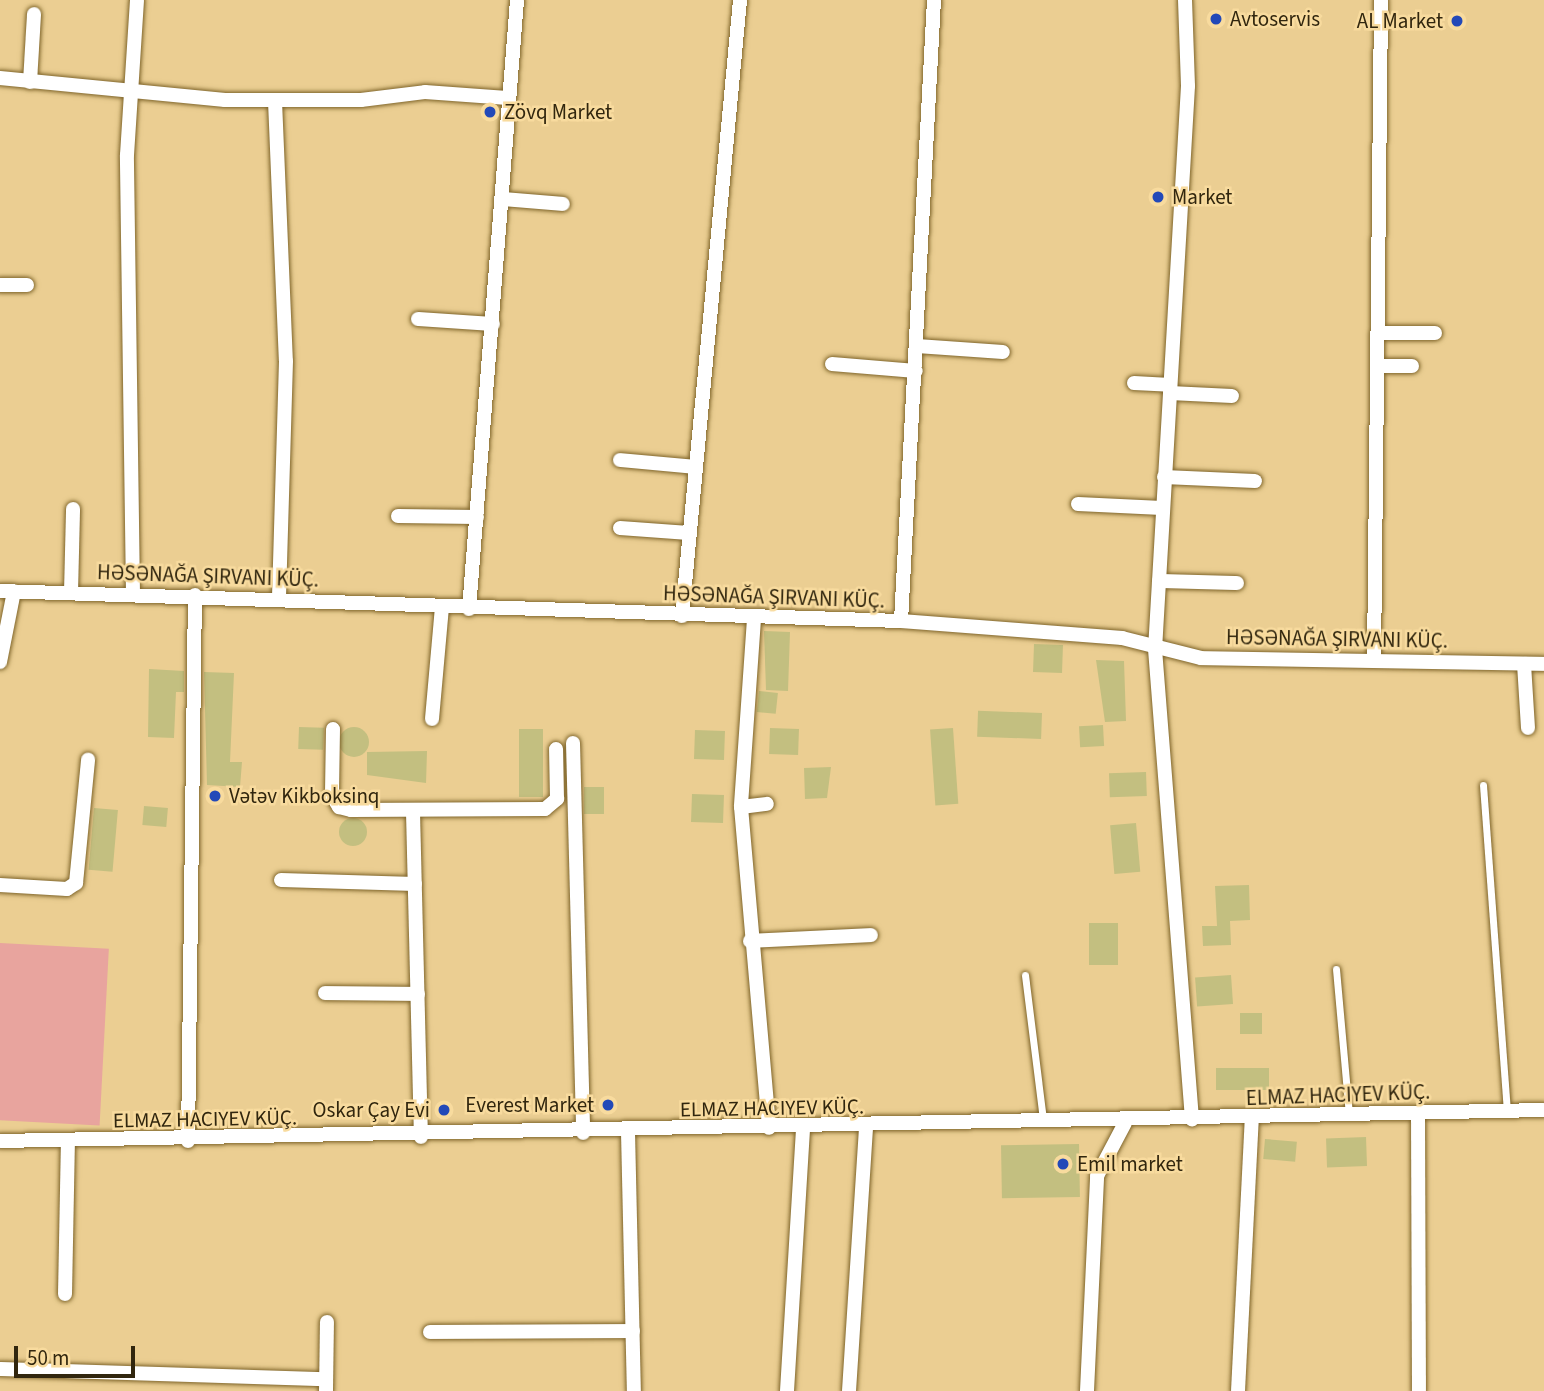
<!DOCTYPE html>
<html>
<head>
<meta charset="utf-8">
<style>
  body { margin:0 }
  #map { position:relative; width:1544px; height:1391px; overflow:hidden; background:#ebce92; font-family:"Source Sans 3",sans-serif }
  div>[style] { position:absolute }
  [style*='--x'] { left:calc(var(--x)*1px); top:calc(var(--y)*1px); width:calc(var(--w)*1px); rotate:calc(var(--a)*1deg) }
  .green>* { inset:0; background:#e8a49e; transform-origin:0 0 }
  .building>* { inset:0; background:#c3bf80; transform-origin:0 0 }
  .round { border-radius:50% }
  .roads { filter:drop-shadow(0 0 2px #7f652a) drop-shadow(0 0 2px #7f652a) }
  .service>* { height:7px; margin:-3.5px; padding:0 3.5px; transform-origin:3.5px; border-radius:3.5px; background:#fff }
  .minor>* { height:14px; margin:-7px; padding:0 7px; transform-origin:7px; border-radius:7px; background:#fff }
  .dots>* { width:19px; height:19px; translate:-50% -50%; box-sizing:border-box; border:4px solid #f8db9e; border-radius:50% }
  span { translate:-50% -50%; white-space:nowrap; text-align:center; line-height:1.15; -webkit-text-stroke:5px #f8db9e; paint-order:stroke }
  .poi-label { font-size:21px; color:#31260e }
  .left { translate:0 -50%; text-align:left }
  .right { translate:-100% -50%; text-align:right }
  .street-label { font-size:21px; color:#31260e }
  .scale { position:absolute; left:14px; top:1346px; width:121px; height:32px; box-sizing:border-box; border:4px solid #31260e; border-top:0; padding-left:9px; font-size:21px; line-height:24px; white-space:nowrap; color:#31260e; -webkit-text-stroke:5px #f8db9e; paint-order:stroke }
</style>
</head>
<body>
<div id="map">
  <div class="green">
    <i style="left:0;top:943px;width:109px;height:177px;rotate:3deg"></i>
  </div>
  <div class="building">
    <i style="clip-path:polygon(764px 631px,790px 632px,788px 691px,766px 690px)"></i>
    <i style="left:1034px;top:644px;width:29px;height:28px;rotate:2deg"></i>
    <i style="clip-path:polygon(1096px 660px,1124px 661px,1126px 721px,1105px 722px)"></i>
    <i style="clip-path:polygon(149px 669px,184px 671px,184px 692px,176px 692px,174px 738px,148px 737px)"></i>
    <i style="clip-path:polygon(204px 672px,234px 673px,230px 762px,242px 762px,240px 787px,207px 785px)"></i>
    <i style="left:759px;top:691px;width:19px;height:21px;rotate:6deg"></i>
    <i style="left:1042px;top:713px;width:26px;height:64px;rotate:92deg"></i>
    <i style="left:1103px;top:725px;width:21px;height:24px;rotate:87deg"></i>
    <i style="left:299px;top:727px;width:25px;height:22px;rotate:2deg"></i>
    <i class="round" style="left:339px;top:727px;width:30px;height:30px"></i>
    <i style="left:770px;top:728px;width:29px;height:26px;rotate:2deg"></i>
    <i style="left:953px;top:728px;width:76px;height:23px;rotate:86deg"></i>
    <i style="left:519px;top:729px;width:24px;height:68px"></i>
    <i style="left:695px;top:730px;width:30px;height:29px;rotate:2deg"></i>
    <i style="clip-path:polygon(427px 751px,426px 783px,367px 775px,367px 752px)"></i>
    <i style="clip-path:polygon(831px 767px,827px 798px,805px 799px,804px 768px)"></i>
    <i style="left:1146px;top:772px;width:24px;height:37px;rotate:88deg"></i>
    <i style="left:584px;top:787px;width:20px;height:27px"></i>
    <i style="left:692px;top:794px;width:32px;height:28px;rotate:2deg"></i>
    <i style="left:144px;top:806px;width:24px;height:19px;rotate:5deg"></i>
    <i style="left:94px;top:808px;width:24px;height:62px;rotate:5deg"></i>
    <i class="round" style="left:339px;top:818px;width:28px;height:28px"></i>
    <i style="left:1136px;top:823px;width:49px;height:26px;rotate:85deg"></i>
    <i style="clip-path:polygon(1249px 885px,1250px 920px,1230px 921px,1231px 945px,1203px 946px,1202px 926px,1217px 926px,1215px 886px)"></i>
    <i style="left:1089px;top:923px;width:29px;height:42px"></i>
    <i style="left:1231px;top:975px;width:29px;height:36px;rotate:86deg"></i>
    <i style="left:1240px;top:1013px;width:22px;height:21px"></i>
    <i style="left:1269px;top:1068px;width:22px;height:53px;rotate:90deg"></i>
    <i style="left:1366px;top:1137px;width:29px;height:40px;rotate:88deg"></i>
    <i style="left:1265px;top:1139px;width:32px;height:20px;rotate:5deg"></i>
    <i style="left:1079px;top:1144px;width:53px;height:78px;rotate:89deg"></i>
  </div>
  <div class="roads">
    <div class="service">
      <i style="--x:1483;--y:785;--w:326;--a:85.8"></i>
      <i style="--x:1336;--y:969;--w:146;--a:84.9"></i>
      <i style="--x:1025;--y:975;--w:145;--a:82.9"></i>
    </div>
    <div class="minor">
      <i style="--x:1185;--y:0;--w:86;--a:88"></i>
      <i style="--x:1188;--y:86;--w:564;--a:93.35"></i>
      <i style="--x:1155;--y:649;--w:472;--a:85.5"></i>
      <i style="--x:0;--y:78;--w:226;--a:5.6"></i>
      <i style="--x:225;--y:100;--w:136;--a:0"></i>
      <i style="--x:361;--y:100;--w:64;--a:-7.1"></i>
      <i style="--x:425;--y:92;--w:84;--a:4.1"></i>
      <i style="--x:30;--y:82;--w:68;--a:-86.6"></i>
      <i style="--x:275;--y:101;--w:260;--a:87.6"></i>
      <i style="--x:286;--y:361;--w:237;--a:91.7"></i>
      <i style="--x:504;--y:199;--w:59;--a:4.8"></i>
      <i style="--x:0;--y:285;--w:27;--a:0"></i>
      <i style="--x:418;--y:319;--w:75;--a:3.8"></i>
      <i style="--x:1380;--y:333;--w:55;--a:0"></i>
      <i style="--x:917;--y:346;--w:86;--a:4"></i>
      <i style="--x:832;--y:364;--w:84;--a:4.8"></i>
      <i style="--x:1381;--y:366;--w:31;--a:0"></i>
      <i style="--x:1134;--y:383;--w:36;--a:3"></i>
      <i style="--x:1170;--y:393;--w:62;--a:2.8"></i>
      <i style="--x:620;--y:460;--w:75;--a:5.3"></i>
      <i style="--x:1164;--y:477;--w:91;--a:2.5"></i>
      <i style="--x:1078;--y:504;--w:84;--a:2.7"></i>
      <i style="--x:398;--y:516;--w:79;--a:0.7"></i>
      <i style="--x:620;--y:528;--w:69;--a:4.1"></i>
      <i style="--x:1159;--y:581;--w:78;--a:1.5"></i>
      <i style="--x:0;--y:591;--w:901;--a:1.91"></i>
      <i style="--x:901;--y:621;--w:222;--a:4.4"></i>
      <i style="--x:1122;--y:638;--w:81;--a:14.2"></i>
      <i style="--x:1201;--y:658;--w:343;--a:1"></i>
      <i style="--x:71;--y:593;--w:84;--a:-88.6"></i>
      <i style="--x:133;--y:594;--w:439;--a:-90.8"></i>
      <i style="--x:127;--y:155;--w:155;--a:-86.3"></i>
      <i style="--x:469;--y:609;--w:611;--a:-85.49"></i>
      <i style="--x:682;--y:616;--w:619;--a:-84.62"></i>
      <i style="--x:754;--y:619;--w:188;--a:94"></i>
      <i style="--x:741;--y:807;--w:322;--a:85"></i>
      <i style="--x:901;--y:621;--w:622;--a:-86.96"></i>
      <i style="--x:1374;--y:661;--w:661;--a:-89.39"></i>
      <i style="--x:0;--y:662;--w:72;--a:-78.8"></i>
      <i style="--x:1524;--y:664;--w:64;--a:86.4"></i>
      <i style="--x:432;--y:719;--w:111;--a:-84.9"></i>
      <i style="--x:333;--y:729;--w:66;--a:90.9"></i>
      <i style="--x:332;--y:795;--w:14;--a:60"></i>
      <i style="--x:339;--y:807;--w:12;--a:14"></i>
      <i style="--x:351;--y:810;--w:194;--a:-0.3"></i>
      <i style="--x:545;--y:809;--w:16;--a:-40"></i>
      <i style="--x:557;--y:799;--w:50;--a:-91.1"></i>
      <i style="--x:573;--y:743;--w:390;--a:88.5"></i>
      <i style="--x:741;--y:807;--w:26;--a:-7"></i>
      <i style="--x:413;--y:812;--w:325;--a:88.6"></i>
      <i style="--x:281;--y:880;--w:134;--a:1.7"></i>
      <i style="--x:0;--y:885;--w:67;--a:3.4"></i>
      <i style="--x:67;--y:889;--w:11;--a:-34"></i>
      <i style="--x:76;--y:883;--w:124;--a:-84.4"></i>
      <i style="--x:750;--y:941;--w:121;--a:-2.8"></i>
      <i style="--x:325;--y:993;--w:93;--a:0.6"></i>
      <i style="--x:1418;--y:1113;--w:278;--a:89.8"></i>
      <i style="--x:628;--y:1132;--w:259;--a:88.7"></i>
      <i style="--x:0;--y:1141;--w:1544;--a:-1.15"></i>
      <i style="--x:188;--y:1141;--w:546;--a:-89.27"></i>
      <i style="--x:65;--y:1294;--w:152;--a:-88.9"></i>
      <i style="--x:430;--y:1332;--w:203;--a:-0.3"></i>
      <i style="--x:0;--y:1369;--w:326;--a:1.8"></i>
      <i style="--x:326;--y:1391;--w:69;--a:-89.2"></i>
      <i style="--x:787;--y:1391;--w:263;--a:-86.5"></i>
      <i style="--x:849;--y:1391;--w:265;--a:-86.3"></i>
      <i style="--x:1087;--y:1391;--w:215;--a:-87.3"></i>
      <i style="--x:1097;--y:1176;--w:60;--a:-62.2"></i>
      <i style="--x:1238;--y:1391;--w:272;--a:-87.1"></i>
    </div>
  </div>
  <div class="dots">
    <i style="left:1216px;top:19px;background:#2349b8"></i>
    <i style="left:1457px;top:21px;background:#2349b8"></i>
    <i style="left:490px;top:112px;background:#2349b8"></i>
    <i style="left:1158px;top:197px;background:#2349b8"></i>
    <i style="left:215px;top:796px;background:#2349b8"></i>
    <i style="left:608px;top:1105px;background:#2349b8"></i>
    <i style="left:444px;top:1110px;background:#2349b8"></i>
    <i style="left:1063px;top:1164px;background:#2349b8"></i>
  </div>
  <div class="poi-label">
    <span class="left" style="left:1230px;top:19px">Avtoservis</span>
    <span class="right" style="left:1443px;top:21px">AL Market</span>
    <span class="left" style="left:504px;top:112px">Zövq Market</span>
    <span class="left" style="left:1172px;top:197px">Market</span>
    <span class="left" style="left:229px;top:796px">Vətəv Kikboksinq</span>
    <span class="right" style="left:594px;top:1105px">Everest Market</span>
    <span class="right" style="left:430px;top:1110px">Oskar Çay Evi</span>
    <span class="left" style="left:1077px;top:1164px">Emil market</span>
  </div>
  <div class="street-label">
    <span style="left:208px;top:576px;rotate:2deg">HƏSƏNAĞA ŞIRVANI KÜÇ.</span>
    <span style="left:774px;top:597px;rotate:2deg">HƏSƏNAĞA ŞIRVANI KÜÇ.</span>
    <span style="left:1337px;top:639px;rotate:1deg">HƏSƏNAĞA ŞIRVANI KÜÇ.</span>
    <span style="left:1338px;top:1095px;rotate:-2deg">ELMAZ HACIYEV KÜÇ.</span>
    <span style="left:772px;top:1108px;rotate:-1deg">ELMAZ HACIYEV KÜÇ.</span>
    <span style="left:205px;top:1119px;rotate:-1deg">ELMAZ HACIYEV KÜÇ.</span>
  </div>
  <div class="scale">50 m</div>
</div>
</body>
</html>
